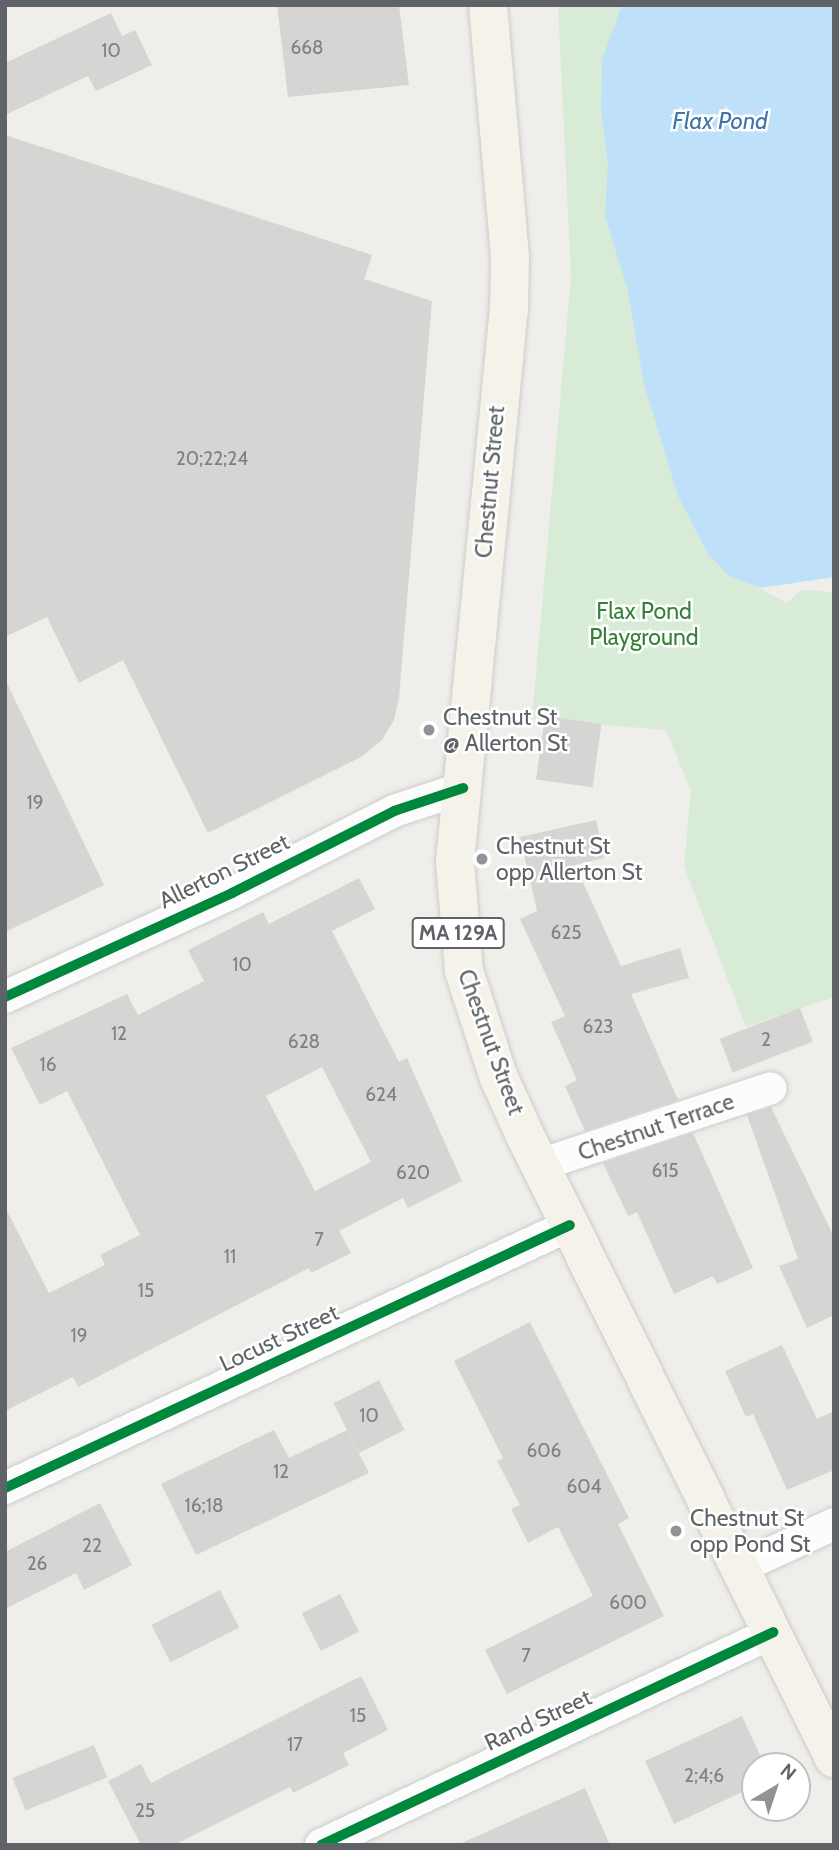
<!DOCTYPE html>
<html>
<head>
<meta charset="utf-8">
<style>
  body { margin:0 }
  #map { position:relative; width:839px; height:1850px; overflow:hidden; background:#efeeea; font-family:Cabin,sans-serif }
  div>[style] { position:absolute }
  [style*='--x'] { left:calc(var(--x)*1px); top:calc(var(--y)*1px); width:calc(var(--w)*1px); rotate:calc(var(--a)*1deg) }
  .green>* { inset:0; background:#d8ebd6 }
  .water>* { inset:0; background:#bfe0f9 }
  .building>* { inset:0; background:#d6d5d3; transform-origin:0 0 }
  .roads { filter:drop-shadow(0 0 2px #cbcccc) drop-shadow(0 0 2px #cbcccc) }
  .street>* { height:32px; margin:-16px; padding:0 16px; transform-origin:16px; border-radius:16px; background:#fdfcfc }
  .primary>* { height:38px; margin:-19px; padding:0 19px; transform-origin:19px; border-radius:19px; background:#f4f2e9 }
  .cycleway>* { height:10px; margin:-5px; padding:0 5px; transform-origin:5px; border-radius:5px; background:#00873e }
  .dots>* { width:19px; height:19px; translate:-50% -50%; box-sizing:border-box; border:4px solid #fff; border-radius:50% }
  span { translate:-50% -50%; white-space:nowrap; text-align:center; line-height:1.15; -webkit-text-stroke:5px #fff; paint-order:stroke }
  .number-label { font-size:19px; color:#7e8184 }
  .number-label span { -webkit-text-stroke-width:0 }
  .shield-label span { padding:2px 5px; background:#fff; border:2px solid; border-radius:5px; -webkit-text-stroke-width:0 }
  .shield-label { font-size:21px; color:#5f6368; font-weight:700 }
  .street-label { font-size:23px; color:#5f6368 }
  .park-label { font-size:23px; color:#348238 }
  .poi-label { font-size:23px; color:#5f6368 }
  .left { translate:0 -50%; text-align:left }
  .water-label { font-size:24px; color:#4174aa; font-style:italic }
  .frame { position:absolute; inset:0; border:7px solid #5f6368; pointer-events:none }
  .north { position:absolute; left:741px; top:1752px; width:70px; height:70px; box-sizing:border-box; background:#fff; border:2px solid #bfc1c3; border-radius:50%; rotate:39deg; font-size:19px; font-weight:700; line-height:28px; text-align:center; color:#5f6368 }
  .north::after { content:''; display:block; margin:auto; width:24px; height:32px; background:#919496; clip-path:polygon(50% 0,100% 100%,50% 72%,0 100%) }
</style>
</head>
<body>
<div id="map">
  <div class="green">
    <i style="clip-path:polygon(558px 5px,649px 5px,757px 587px,787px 603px,801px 590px,834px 592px,834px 997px,746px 1027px,684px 866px,691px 791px,666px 730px,532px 719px,571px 276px)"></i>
  </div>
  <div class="water">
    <i style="clip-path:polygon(622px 5px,834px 5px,834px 577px,761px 588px,729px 576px,708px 554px,678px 496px,644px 384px,628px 292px,605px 215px,608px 165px,601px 111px,602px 60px)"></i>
  </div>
  <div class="building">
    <i style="clip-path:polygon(277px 5px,399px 5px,409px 85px,288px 97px)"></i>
    <i style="clip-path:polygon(111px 13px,122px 36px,135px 30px,152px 65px,96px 91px,88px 76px,5px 115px,5px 63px)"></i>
    <i style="clip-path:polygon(5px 135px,372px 255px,364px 279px,432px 301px,399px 698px,394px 720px,382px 740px,361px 757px,208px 833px,123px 660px,79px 683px,47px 617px,5px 637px)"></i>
    <i style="clip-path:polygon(5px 679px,104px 885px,5px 932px)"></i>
    <i style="left:545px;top:716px;width:57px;height:64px;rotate:8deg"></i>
    <i style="clip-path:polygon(596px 820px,604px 858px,575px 865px,621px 966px,680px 948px,689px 978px,631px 994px,678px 1100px,585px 1131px,565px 1086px,577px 1080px,551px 1022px,565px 1016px,520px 919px,537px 911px,520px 837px)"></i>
    <i style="clip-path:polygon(evenodd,359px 878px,375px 909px,332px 931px,399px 1062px,407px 1058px,462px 1181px,408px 1208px,403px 1198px,339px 1231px,351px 1253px,311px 1273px,309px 1268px,78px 1387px,73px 1377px,5px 1411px,5px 1207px,49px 1293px,105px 1265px,100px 1255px,140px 1235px,67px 1091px,40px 1105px,11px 1048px,127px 994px,138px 1015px,204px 981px,188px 950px,263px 912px,269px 924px,359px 878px,322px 1067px,371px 1162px,315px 1191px,266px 1096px,322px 1067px)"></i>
    <i style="left:800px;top:1008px;width:36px;height:86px;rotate:69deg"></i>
    <i style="clip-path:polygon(771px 1107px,834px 1237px,834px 1315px,807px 1328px,779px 1266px,798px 1259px,747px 1115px)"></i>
    <i style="clip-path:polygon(693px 1133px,753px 1268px,717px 1284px,713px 1276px,674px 1294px,637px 1212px,628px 1216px,603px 1163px)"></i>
    <i style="clip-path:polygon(530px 1322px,629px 1518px,618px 1524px,664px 1616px,507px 1694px,485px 1650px,593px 1596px,558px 1527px,528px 1543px,511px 1509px,520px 1505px,497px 1461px,503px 1458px,454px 1361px)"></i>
    <i style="clip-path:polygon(782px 1345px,817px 1419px,834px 1411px,834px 1470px,787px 1490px,753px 1414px,746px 1417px,725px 1371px)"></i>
    <i style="left:379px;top:1380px;width:56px;height:51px;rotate:63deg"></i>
    <i style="clip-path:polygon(274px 1430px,289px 1458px,347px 1430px,369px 1473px,196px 1555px,161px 1484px)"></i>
    <i style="clip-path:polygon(100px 1503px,132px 1565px,84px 1590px,76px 1573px,5px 1609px,5px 1552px)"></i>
    <i style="left:220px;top:1590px;width:42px;height:77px;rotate:63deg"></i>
    <i style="left:340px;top:1594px;width:42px;height:43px;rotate:63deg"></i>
    <i style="clip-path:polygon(361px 1676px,388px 1730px,343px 1753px,349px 1765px,293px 1793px,290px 1787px,174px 1845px,141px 1845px,108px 1781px,141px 1764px,151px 1783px)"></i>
    <i style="clip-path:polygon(742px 1716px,765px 1766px,755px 1766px,755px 1786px,674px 1824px,645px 1761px)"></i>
    <i style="left:94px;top:1745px;width:35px;height:88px;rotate:68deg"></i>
    <i style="clip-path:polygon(585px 1788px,610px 1845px,457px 1845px)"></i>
  </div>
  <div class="roads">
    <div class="street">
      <i style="--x:5;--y:997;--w:250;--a:-24.6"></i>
      <i style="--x:232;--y:893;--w:182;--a:-26.8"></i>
      <i style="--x:394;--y:811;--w:73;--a:-18.4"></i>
      <i style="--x:540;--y:1165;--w:243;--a:-18.4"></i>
      <i style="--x:5;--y:1488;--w:623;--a:-24.96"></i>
      <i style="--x:741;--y:1567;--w:102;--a:-24.8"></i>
      <i style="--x:321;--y:1845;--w:500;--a:-25.2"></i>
    </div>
    <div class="primary">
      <i style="--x:488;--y:5;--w:254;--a:85"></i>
      <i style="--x:510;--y:258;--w:50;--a:91.1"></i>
      <i style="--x:509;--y:308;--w:557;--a:95.57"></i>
      <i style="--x:455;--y:862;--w:109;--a:85.3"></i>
      <i style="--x:464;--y:971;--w:113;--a:71.9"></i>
      <i style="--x:499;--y:1078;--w:60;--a:65.6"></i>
      <i style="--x:524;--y:1133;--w:698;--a:63.62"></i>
    </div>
  </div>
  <div class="cycleway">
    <i style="--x:5;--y:997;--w:250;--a:-24.6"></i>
    <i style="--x:232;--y:893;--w:182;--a:-26.8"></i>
    <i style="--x:394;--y:811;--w:73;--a:-18.4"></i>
    <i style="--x:5;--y:1488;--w:623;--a:-24.96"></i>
    <i style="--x:321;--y:1845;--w:500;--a:-25.2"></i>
  </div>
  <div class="dots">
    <i style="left:429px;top:730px;background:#919496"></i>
    <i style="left:482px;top:859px;background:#919496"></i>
    <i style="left:676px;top:1531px;background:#919496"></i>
  </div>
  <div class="number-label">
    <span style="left:307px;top:48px">668</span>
    <span style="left:111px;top:51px">10</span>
    <span style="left:212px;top:459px">20;22;24</span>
    <span style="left:35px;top:803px">19</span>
    <span style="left:566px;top:933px">625</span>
    <span style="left:242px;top:965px">10</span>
    <span style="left:598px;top:1027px">623</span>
    <span style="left:119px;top:1034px">12</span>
    <span style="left:766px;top:1040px">2</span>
    <span style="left:304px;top:1042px">628</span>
    <span style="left:48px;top:1065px">16</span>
    <span style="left:381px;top:1095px">624</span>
    <span style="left:665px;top:1171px">615</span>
    <span style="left:413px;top:1173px">620</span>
    <span style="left:319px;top:1240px">7</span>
    <span style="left:230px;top:1257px">11</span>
    <span style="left:146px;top:1291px">15</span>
    <span style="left:79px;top:1336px">19</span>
    <span style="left:369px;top:1416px">10</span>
    <span style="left:544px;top:1451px">606</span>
    <span style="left:281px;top:1472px">12</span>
    <span style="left:584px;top:1487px">604</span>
    <span style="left:204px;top:1506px">16;18</span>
    <span style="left:92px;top:1546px">22</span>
    <span style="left:37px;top:1564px">26</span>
    <span style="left:628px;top:1603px">600</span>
    <span style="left:526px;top:1656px">7</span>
    <span style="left:358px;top:1716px">15</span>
    <span style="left:295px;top:1745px">17</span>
    <span style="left:704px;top:1776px">2;4;6</span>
    <span style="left:145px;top:1811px">25</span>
  </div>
  <div class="shield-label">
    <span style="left:458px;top:933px">MA 129A</span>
  </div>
  <div class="street-label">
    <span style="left:490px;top:482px;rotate:-85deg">Chestnut Street</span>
    <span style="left:224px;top:871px;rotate:-26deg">Allerton Street</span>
    <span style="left:491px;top:1042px;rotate:70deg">Chestnut Street</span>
    <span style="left:656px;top:1127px;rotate:-19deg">Chestnut Terrace</span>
    <span style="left:279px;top:1338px;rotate:-25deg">Locust Street</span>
    <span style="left:538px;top:1720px;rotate:-25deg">Rand Street</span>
  </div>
  <div class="park-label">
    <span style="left:644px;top:624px">Flax Pond<br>Playground</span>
  </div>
  <div class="poi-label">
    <span class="left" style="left:443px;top:730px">Chestnut St<br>@ Allerton St</span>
    <span class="left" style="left:496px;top:859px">Chestnut St<br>opp Allerton St</span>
    <span class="left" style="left:690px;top:1531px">Chestnut St<br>opp Pond St</span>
  </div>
  <div class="water-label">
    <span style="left:720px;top:121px">Flax Pond</span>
  </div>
  <div class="frame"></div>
  <div class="north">N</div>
</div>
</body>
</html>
